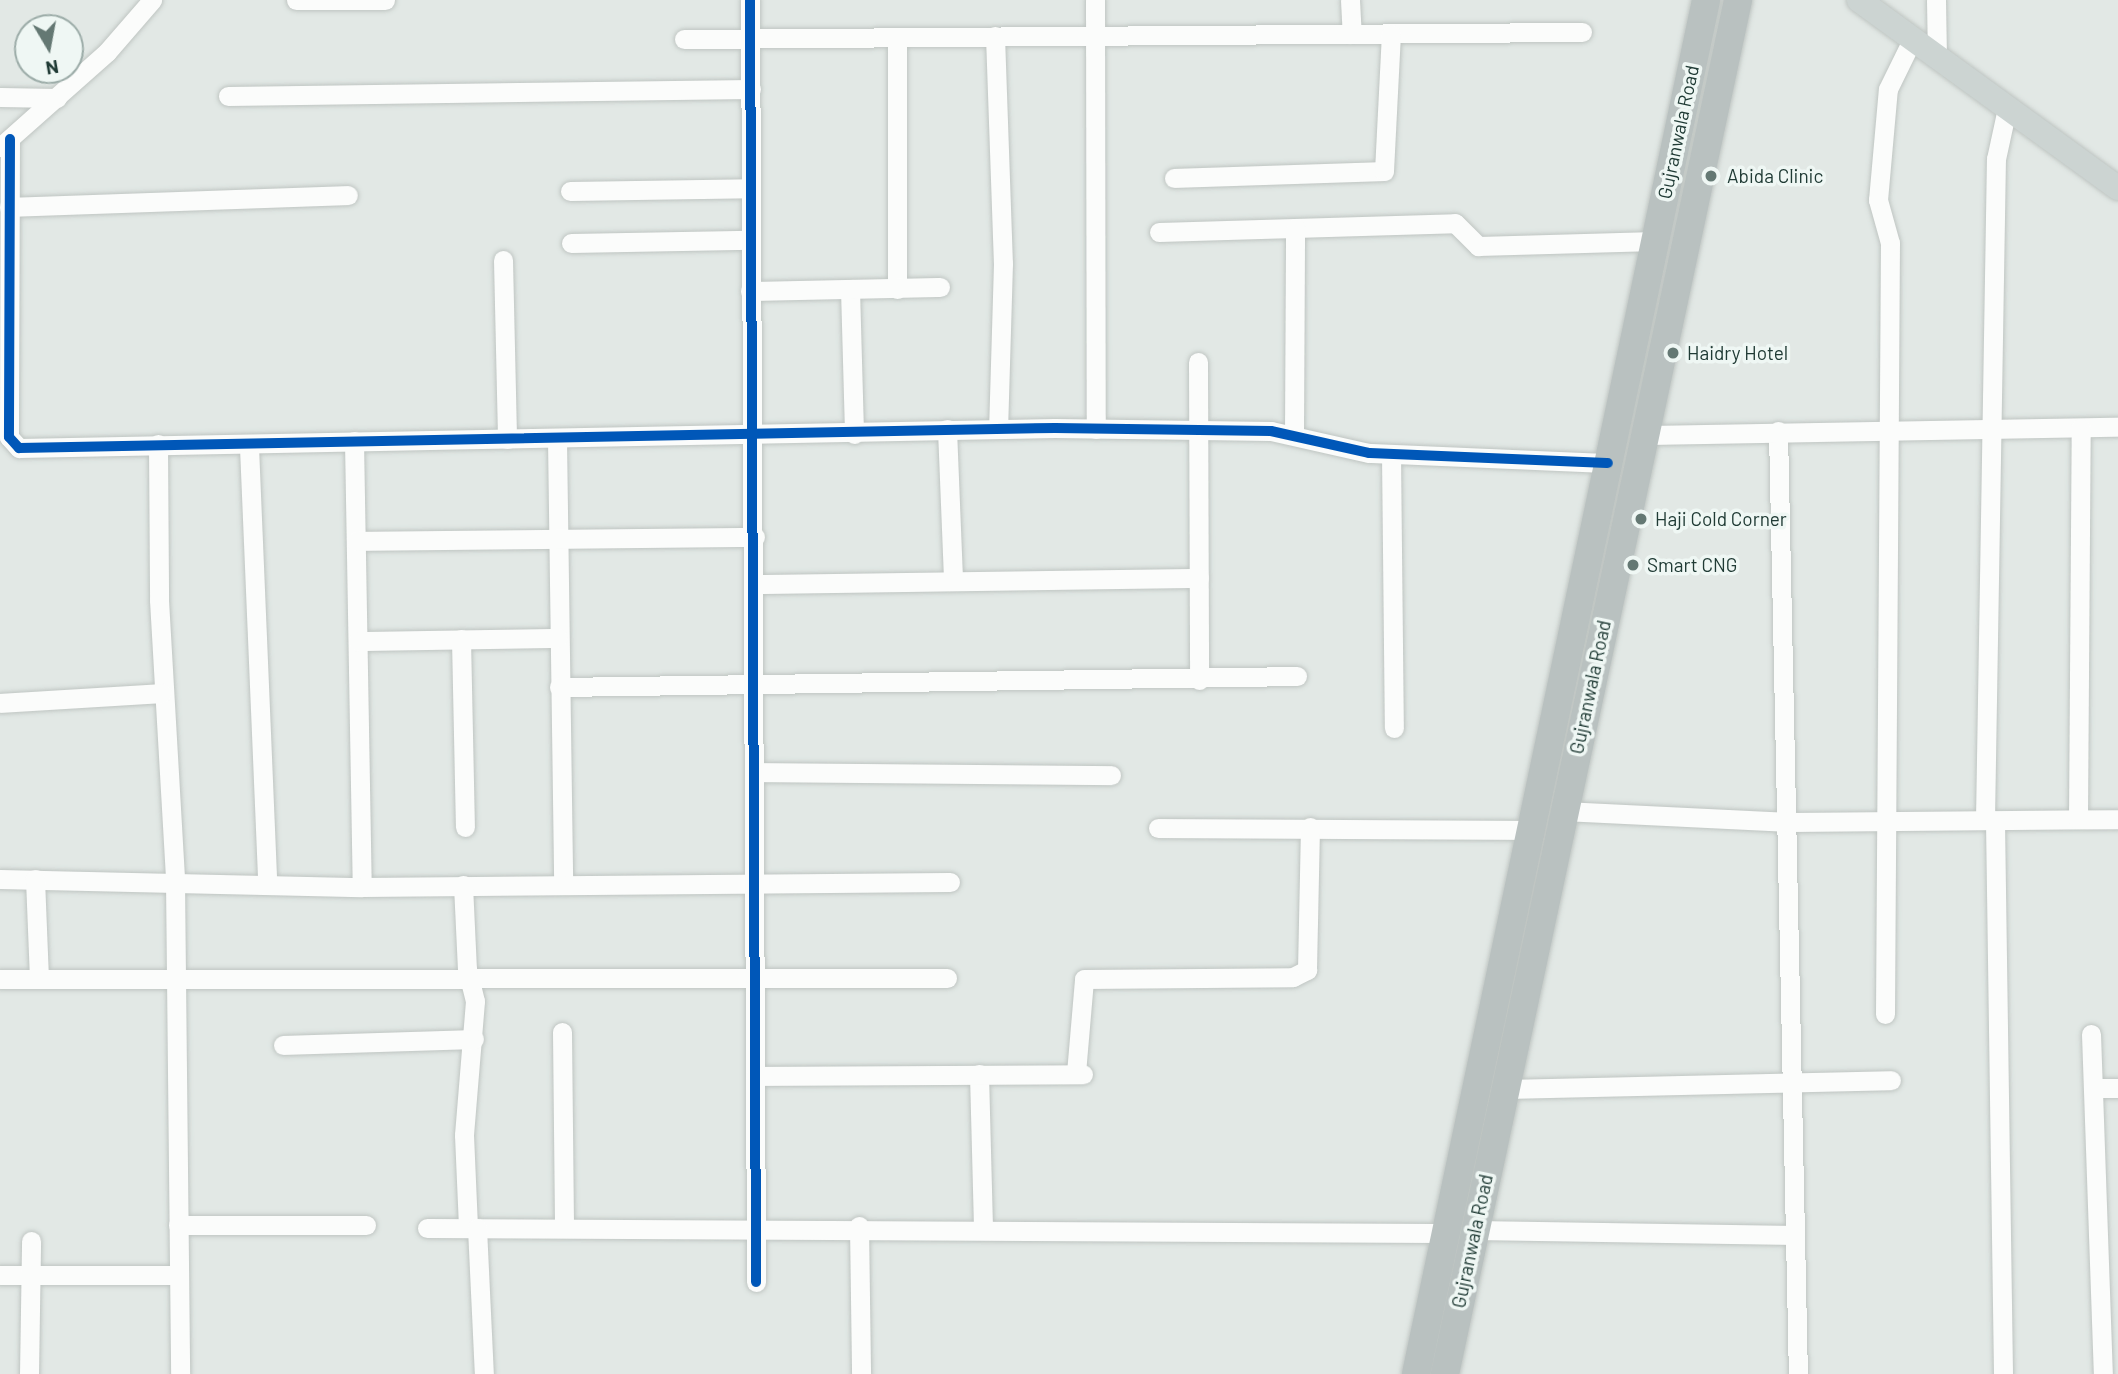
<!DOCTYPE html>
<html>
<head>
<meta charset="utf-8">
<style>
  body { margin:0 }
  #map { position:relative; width:2118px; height:1374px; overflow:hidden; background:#e2e8e5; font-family:Barlow,sans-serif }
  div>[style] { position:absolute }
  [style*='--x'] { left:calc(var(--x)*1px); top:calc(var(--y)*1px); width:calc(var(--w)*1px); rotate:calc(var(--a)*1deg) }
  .roads { filter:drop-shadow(0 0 2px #bfc5c2) drop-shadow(0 0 2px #bfc5c2) }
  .minor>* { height:19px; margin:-9.5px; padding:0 9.5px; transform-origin:9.5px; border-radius:9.5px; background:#fbfcfb }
  .major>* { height:24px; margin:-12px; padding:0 12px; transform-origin:12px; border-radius:12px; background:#ccd4d2 }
  .highway>* { height:28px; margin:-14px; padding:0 14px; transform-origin:14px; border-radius:14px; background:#b9c1c0 }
  .cycleway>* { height:10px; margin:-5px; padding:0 5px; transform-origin:5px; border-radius:5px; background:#0057b8 }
  .dots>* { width:19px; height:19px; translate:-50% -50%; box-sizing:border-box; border:4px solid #eff7f4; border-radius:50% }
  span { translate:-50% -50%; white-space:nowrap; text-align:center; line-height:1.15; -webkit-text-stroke:7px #eff7f4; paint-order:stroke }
  .street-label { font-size:19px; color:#203b35 }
  .poi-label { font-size:19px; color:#203b35 }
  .left { translate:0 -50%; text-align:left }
  .north { position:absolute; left:14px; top:14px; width:70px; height:70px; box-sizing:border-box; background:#eff7f4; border:2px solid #9caca8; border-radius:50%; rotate:170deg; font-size:19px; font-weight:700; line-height:28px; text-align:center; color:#203b35 }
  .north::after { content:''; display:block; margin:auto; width:24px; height:32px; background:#647873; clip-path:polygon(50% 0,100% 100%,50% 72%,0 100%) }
</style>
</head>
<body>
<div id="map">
  <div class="roads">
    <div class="minor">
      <i style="--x:296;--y:0;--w:89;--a:0"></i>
      <i style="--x:750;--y:0;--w:1282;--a:89.73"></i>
      <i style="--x:1095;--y:0;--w:429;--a:89.9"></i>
      <i style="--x:1350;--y:0;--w:34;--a:87"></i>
      <i style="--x:1936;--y:0;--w:57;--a:89"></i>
      <i style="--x:995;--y:36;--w:227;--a:88"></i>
      <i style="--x:1003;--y:263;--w:165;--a:91.7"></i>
      <i style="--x:897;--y:37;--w:252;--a:90"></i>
      <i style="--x:684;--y:39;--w:898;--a:-0.45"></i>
      <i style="--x:228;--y:96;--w:523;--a:-0.77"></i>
      <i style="--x:0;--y:97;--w:57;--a:1"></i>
      <i style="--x:10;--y:139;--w:298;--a:90.2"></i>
      <i style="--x:9;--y:437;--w:15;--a:48"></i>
      <i style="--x:19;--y:448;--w:1036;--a:-1.11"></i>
      <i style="--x:1055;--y:428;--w:216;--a:0.8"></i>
      <i style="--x:1271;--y:431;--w:100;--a:12.7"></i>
      <i style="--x:1369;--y:453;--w:239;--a:2.4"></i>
      <i style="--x:0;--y:147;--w:143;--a:-41.6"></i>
      <i style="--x:107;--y:52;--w:69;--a:-49.1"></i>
      <i style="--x:1174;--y:178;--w:210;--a:-1.9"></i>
      <i style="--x:1384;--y:171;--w:137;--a:-87.1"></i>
      <i style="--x:570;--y:191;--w:181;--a:-0.9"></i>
      <i style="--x:9;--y:207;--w:339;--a:-2"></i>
      <i style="--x:1159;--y:232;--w:296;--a:-1.7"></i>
      <i style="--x:1455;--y:223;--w:33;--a:45"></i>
      <i style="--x:1478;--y:246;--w:177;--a:-1.6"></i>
      <i style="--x:571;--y:243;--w:180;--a:-1"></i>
      <i style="--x:503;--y:260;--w:179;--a:88.7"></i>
      <i style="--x:850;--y:289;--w:145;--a:88.4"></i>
      <i style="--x:750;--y:291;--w:190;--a:-1.2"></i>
      <i style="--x:1198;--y:362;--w:318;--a:89.8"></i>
      <i style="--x:947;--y:429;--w:152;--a:87.7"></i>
      <i style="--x:1778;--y:431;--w:943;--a:88.79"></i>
      <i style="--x:1294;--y:433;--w:205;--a:-89.7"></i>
      <i style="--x:1644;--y:435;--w:474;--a:-1"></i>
      <i style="--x:557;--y:439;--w:444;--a:89.2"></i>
      <i style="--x:354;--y:441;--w:446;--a:89"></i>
      <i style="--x:158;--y:444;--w:156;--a:89.6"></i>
      <i style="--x:159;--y:600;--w:281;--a:86.7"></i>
      <i style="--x:175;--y:881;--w:493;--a:89.4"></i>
      <i style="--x:249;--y:447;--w:437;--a:87.6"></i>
      <i style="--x:1391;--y:454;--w:274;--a:89.4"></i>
      <i style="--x:356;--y:541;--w:399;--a:-0.6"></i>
      <i style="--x:755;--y:584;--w:444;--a:-0.8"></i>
      <i style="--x:461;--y:639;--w:188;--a:88.8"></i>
      <i style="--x:358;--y:641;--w:200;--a:-0.9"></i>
      <i style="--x:559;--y:687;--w:738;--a:-0.85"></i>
      <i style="--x:0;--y:703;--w:162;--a:-3.5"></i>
      <i style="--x:756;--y:772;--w:355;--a:0.5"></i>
      <i style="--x:1563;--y:811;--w:227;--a:2.8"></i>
      <i style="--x:1790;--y:822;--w:328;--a:-0.5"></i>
      <i style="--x:2078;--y:819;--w:391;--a:-89.6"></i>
      <i style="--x:1985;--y:820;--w:661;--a:-89.05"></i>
      <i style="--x:1996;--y:159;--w:52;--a:-77.8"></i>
      <i style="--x:1995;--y:821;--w:553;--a:89.17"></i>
      <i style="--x:1158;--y:828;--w:372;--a:0.3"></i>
      <i style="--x:0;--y:879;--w:362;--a:1.3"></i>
      <i style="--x:362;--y:887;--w:588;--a:-0.49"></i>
      <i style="--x:35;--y:879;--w:100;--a:87.7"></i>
      <i style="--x:463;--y:885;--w:84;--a:87.3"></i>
      <i style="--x:467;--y:969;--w:33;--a:76"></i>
      <i style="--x:475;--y:1001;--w:134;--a:94.7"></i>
      <i style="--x:464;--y:1135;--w:93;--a:87.5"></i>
      <i style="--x:0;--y:979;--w:947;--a:-0.06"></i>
      <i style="--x:1885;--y:1014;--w:771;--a:-89.63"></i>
      <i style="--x:1890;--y:243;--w:45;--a:-105.6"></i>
      <i style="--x:1878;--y:200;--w:111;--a:-84.9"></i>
      <i style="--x:1888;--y:89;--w:55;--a:-63.9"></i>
      <i style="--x:562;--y:1032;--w:195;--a:89.4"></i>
      <i style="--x:2091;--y:1034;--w:340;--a:88"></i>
      <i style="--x:283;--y:1045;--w:191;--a:-1.8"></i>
      <i style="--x:1076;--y:1073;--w:94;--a:-85.1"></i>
      <i style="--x:1084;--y:979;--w:209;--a:-0.5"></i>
      <i style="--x:1293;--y:977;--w:16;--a:-27"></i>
      <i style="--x:1307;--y:970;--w:143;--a:-88.8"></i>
      <i style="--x:979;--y:1074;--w:154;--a:88.5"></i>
      <i style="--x:755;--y:1076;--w:328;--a:-0.3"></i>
      <i style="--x:2095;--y:1088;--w:23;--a:0"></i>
      <i style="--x:1504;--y:1089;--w:387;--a:-1.3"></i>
      <i style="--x:178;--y:1225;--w:188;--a:0"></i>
      <i style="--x:859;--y:1226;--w:148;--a:89.2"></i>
      <i style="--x:427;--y:1228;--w:1018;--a:0.28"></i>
      <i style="--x:477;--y:1228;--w:146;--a:87.3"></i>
      <i style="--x:1474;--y:1230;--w:321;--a:0.9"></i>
      <i style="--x:0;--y:1275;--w:178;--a:0"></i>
      <i style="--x:29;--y:1374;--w:133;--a:-89.1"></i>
    </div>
    <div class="major">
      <i style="--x:1859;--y:0;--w:320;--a:36"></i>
    </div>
    <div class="highway">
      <i style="--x:1416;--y:1374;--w:1404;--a:-78.08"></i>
      <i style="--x:1445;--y:1374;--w:1405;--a:-77.96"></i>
    </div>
  </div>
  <div class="cycleway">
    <i style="--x:750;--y:0;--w:1282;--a:89.73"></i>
    <i style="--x:10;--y:139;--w:298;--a:90.2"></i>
    <i style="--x:9;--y:437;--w:15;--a:48"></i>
    <i style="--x:19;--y:448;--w:1036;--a:-1.11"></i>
    <i style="--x:1055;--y:428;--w:216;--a:0.8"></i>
    <i style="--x:1271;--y:431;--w:100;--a:12.7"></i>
    <i style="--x:1369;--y:453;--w:239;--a:2.4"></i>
  </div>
  <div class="dots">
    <i style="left:1711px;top:176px;background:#647873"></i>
    <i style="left:1673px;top:353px;background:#647873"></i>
    <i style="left:1641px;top:519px;background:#647873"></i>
    <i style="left:1633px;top:565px;background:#647873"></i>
  </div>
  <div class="street-label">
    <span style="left:1678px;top:132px;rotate:-78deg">Gujranwala Road</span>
    <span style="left:1590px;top:687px;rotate:-78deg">Gujranwala Road</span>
    <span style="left:1472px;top:1241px;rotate:-78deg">Gujranwala Road</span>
  </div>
  <div class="poi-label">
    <span class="left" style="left:1727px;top:176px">Abida Clinic</span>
    <span class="left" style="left:1687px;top:353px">Haidry Hotel</span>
    <span class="left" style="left:1655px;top:519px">Haji Cold Corner</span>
    <span class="left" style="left:1647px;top:565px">Smart CNG</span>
  </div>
  <div class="north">N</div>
</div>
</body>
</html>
